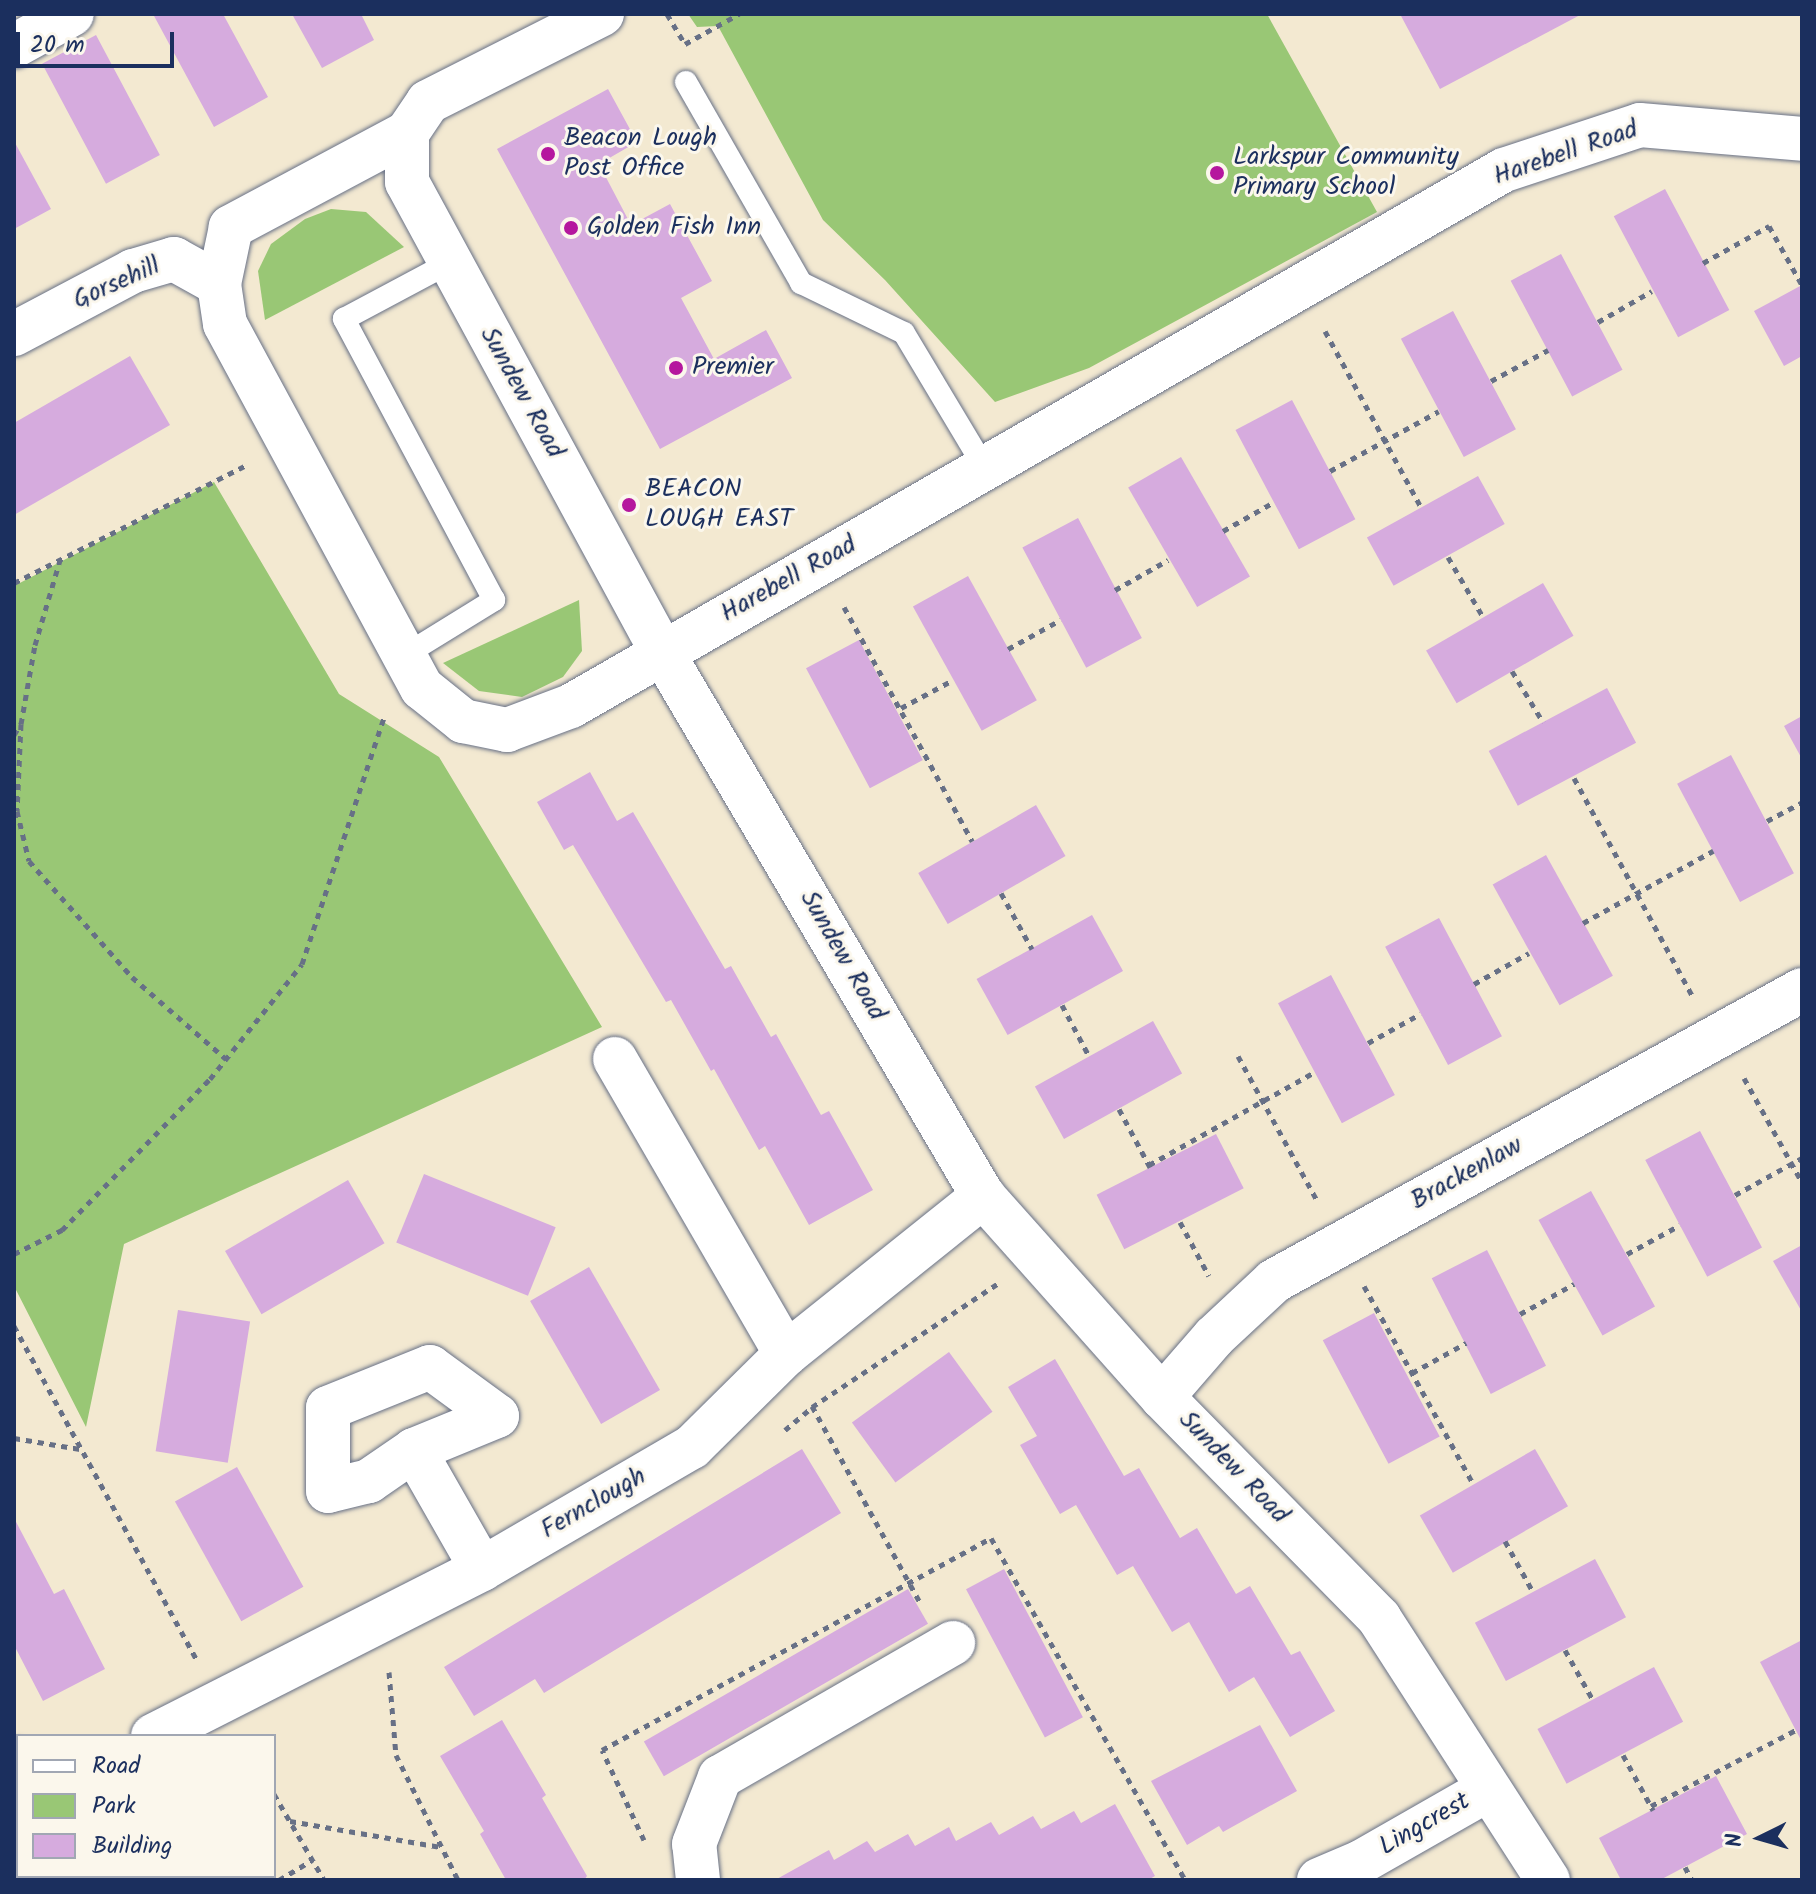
<!DOCTYPE html>
<html>
<head>
<meta charset="utf-8">
<style>
  body { margin:0 }
  #map { position:relative; width:1816px; height:1894px; overflow:hidden; background:#f3e9d1; font-family:Kalam,sans-serif }
  div>[style] { position:absolute }
  [style*='--x'] { left:calc(var(--x)*1px); top:calc(var(--y)*1px); width:calc(var(--w)*1px); rotate:calc(var(--a)*1deg) }
  .green>* { inset:0; background:#99c775 }
  .building>* { inset:0; background:#d6abde; transform-origin:0 0 }
  .path>* { height:5px; margin-top:-2.5px; transform-origin:0; background:repeating-linear-gradient(90deg,#677086 0 6px,transparent 0 12px) }
  .roads { filter:drop-shadow(0 0 2px #677086) drop-shadow(0 0 2px #677086) }
  .service>* { height:22px; margin:-11px; padding:0 11px; transform-origin:11px; border-radius:11px; background:#fff }
  .minor>* { height:44px; margin:-22px; padding:0 22px; transform-origin:22px; border-radius:22px; background:#fff }
  .dots>* { width:22px; height:22px; translate:-50% -50%; box-sizing:border-box; border:4px solid #fbf7ec; border-radius:50% }
  span { translate:-50% -50%; white-space:nowrap; text-align:center; line-height:1.15; -webkit-text-stroke:6px #fbf7ec; paint-order:stroke }
  .poi-label { font-size:26px; color:#1b2f5e }
  .left { translate:0 -50%; text-align:left }
  .street-label { font-size:26px; color:#1b2f5e }
  .frame { position:absolute; inset:0; border:16px solid #1b2f5e; pointer-events:none }
  .legend { position:absolute; left:16px; top:1734px; width:260px; height:144px; box-sizing:border-box; background:#fbf7ec; border:2px solid #a1a7b3; margin:0; padding:10px 14px; list-style:none; font-size:24px; color:#1b2f5e }
  .legend li { display:flex; align-items:center; gap:16px; height:40px }
  .legend b { width:40px; border:2px solid #a1a7b3 }
  .north { position:absolute; left:1720px; top:1798px; width:80px; height:80px; -webkit-text-stroke:6px #fbf7ec; paint-order:stroke; rotate:265deg; font-size:22px; font-weight:700; line-height:32px; text-align:center; color:#1b2f5e }
  .north::after { content:''; display:block; margin:auto; width:28px; height:36px; background:#1b2f5e; clip-path:polygon(50% 0,100% 100%,50% 72%,0 100%) }
  .scale { position:absolute; left:16px; top:32px; width:158px; height:36px; box-sizing:border-box; border:4px solid #1b2f5e; border-top:0; padding-left:10px; font-size:24px; line-height:28px; white-space:nowrap; color:#1b2f5e; -webkit-text-stroke:6px #fbf7ec; paint-order:stroke }
</style>
</head>
<body>
<div id="map">
  <div class="green">
    <i style="clip-path:polygon(688px 14px,1267px 14px,1377px 212px,1089px 368px,995px 402px,885px 280px,823px 220px,718px 26px,697px 27px)"></i>
    <i style="clip-path:polygon(331px 209px,366px 212px,404px 247px,265px 320px,258px 271px,271px 244px,305px 219px)"></i>
    <i style="clip-path:polygon(214px 482px,339px 694px,439px 757px,602px 1027px,124px 1244px,86px 1427px,14px 1286px,14px 586px)"></i>
    <i style="clip-path:polygon(579px 600px,582px 651px,563px 677px,522px 697px,479px 691px,443px 663px)"></i>
  </div>
  <div class="building">
    <i style="clip-path:polygon(153px 14px,223px 14px,268px 97px,214px 127px)"></i>
    <i style="clip-path:polygon(292px 14px,361px 14px,374px 40px,322px 68px)"></i>
    <i style="clip-path:polygon(1400px 14px,1582px 14px,1440px 89px)"></i>
    <i style="left:96px;top:35px;width:136px;height:61px;rotate:62deg"></i>
    <i style="clip-path:polygon(608px 89px,637px 142px,599px 164px,631px 225px,670px 204px,712px 281px,681px 298px,714px 359px,766px 330px,792px 378px,660px 449px,497px 149px)"></i>
    <i style="clip-path:polygon(14px 141px,51px 209px,14px 229px)"></i>
    <i style="left:1665px;top:189px;width:137px;height:58px;rotate:62deg"></i>
    <i style="left:1561px;top:254px;width:131px;height:57px;rotate:62deg"></i>
    <i style="clip-path:polygon(1802px 285px,1802px 356px,1784px 366px,1754px 311px)"></i>
    <i style="left:1453px;top:311px;width:134px;height:59px;rotate:62deg"></i>
    <i style="clip-path:polygon(130px 356px,170px 425px,14px 515px,14px 423px)"></i>
    <i style="left:1292px;top:400px;width:135px;height:64px;rotate:62deg"></i>
    <i style="left:1181px;top:457px;width:138px;height:61px;rotate:60deg"></i>
    <i style="left:1478px;top:476px;width:55px;height:127px;rotate:61deg"></i>
    <i style="left:1078px;top:518px;width:136px;height:63px;rotate:62deg"></i>
    <i style="left:968px;top:576px;width:142px;height:63px;rotate:61deg"></i>
    <i style="left:1543px;top:583px;width:61px;height:135px;rotate:60deg"></i>
    <i style="left:859px;top:640px;width:136px;height:60px;rotate:62deg"></i>
    <i style="left:1607px;top:688px;width:62px;height:134px;rotate:62deg"></i>
    <i style="clip-path:polygon(1802px 716px,1802px 759px,1784px 726px)"></i>
    <i style="left:1731px;top:755px;width:134px;height:61px;rotate:62deg"></i>
    <i style="clip-path:polygon(590px 772px,617px 821px,633px 812px,725px 969px,731px 966px,771px 1037px,776px 1034px,821px 1115px,829px 1111px,873px 1190px,809px 1225px,765px 1146px,759px 1150px,714px 1069px,711px 1071px,671px 1000px,666px 1002px,573px 845px,564px 850px,537px 802px)"></i>
    <i style="left:1036px;top:805px;width:59px;height:136px;rotate:60deg"></i>
    <i style="left:1546px;top:855px;width:138px;height:61px;rotate:61deg"></i>
    <i style="left:1092px;top:915px;width:64px;height:132px;rotate:61deg"></i>
    <i style="left:1439px;top:918px;width:134px;height:61px;rotate:62deg"></i>
    <i style="left:1331px;top:975px;width:136px;height:60px;rotate:62deg"></i>
    <i style="left:1153px;top:1021px;width:60px;height:135px;rotate:61deg"></i>
    <i style="left:1700px;top:1131px;width:132px;height:62px;rotate:62deg"></i>
    <i style="left:1216px;top:1134px;width:61px;height:134px;rotate:63deg"></i>
    <i style="left:424px;top:1174px;width:142px;height:74px;rotate:22deg"></i>
    <i style="left:348px;top:1180px;width:73px;height:142px;rotate:60deg"></i>
    <i style="left:1591px;top:1191px;width:132px;height:60px;rotate:61deg"></i>
    <i style="clip-path:polygon(1802px 1245px,1802px 1312px,1773px 1261px)"></i>
    <i style="left:1487px;top:1250px;width:130px;height:62px;rotate:63deg"></i>
    <i style="left:589px;top:1267px;width:142px;height:68px;rotate:60deg"></i>
    <i style="left:178px;top:1310px;width:73px;height:143px;rotate:9deg"></i>
    <i style="left:1374px;top:1313px;width:140px;height:58px;rotate:62deg"></i>
    <i style="left:949px;top:1352px;width:74px;height:120px;rotate:54deg"></i>
    <i style="clip-path:polygon(1055px 1359px,1124px 1476px,1139px 1468px,1180px 1538px,1197px 1528px,1236px 1594px,1250px 1586px,1291px 1655px,1300px 1651px,1335px 1711px,1290px 1737px,1254px 1677px,1229px 1692px,1189px 1622px,1172px 1632px,1133px 1566px,1117px 1575px,1076px 1505px,1060px 1514px,1020px 1445px,1037px 1436px,1008px 1387px)"></i>
    <i style="clip-path:polygon(802px 1449px,841px 1513px,544px 1693px,535px 1679px,474px 1716px,444px 1667px)"></i>
    <i style="left:1535px;top:1449px;width:66px;height:133px;rotate:60deg"></i>
    <i style="left:237px;top:1467px;width:137px;height:71px;rotate:61deg"></i>
    <i style="clip-path:polygon(14px 1518px,54px 1594px,64px 1589px,105px 1669px,43px 1701px,14px 1645px)"></i>
    <i style="left:1595px;top:1559px;width:66px;height:136px;rotate:62deg"></i>
    <i style="left:1004px;top:1569px;width:168px;height:43px;rotate:62deg"></i>
    <i style="left:908px;top:1589px;width:40px;height:305px;rotate:60deg"></i>
    <i style="clip-path:polygon(1802px 1640px,1802px 1742px,1760px 1662px)"></i>
    <i style="left:1654px;top:1667px;width:62px;height:132px;rotate:62deg"></i>
    <i style="clip-path:polygon(502px 1720px,546px 1795px,542px 1798px,587px 1876px,584px 1880px,506px 1880px,480px 1834px,484px 1831px,440px 1756px)"></i>
    <i style="clip-path:polygon(1260px 1725px,1297px 1791px,1223px 1832px,1219px 1826px,1187px 1845px,1151px 1781px)"></i>
    <i style="clip-path:polygon(1716px 1776px,1747px 1834px,1660px 1880px,1621px 1880px,1599px 1838px)"></i>
    <i style="clip-path:polygon(1115px 1804px,1155px 1876px,1148px 1880px,775px 1880px,829px 1850px,834px 1860px,867px 1841px,875px 1852px,908px 1834px,915px 1846px,949px 1827px,956px 1841px,991px 1822px,999px 1835px,1033px 1816px,1041px 1829px,1074px 1811px,1081px 1823px)"></i>
    <i style="clip-path:polygon(18px 1825px,18px 1876px,80px 1876px,74px 1880px,14px 1880px,14px 1827px)"></i>
    <i style="clip-path:polygon(104px 1876px,123px 1876px,117px 1880px,106px 1880px)"></i>
  </div>
  <div class="path">
    <i style="--x:667;--y:14;--w:35;--a:59"></i>
    <i style="--x:685;--y:44;--w:62;--a:-29.1"></i>
    <i style="--x:1703;--y:263;--w:76;--a:-29.3"></i>
    <i style="--x:1769;--y:226;--w:68;--a:60.8"></i>
    <i style="--x:1598;--y:322;--w:62;--a:-29.9"></i>
    <i style="--x:1325;--y:331;--w:203;--a:61.4"></i>
    <i style="--x:1491;--y:381;--w:65;--a:-28.5"></i>
    <i style="--x:1330;--y:471;--w:124;--a:-28.8"></i>
    <i style="--x:1223;--y:531;--w:59;--a:-29.6"></i>
    <i style="--x:1448;--y:557;--w:69;--a:59.7"></i>
    <i style="--x:14;--y:583;--w:259;--a:-26.9"></i>
    <i style="--x:1115;--y:590;--w:61;--a:-29.5"></i>
    <i style="--x:844;--y:607;--w:267;--a:61.3"></i>
    <i style="--x:1008;--y:649;--w:60;--a:-29.1"></i>
    <i style="--x:1512;--y:671;--w:60;--a:58.7"></i>
    <i style="--x:901;--y:708;--w:59;--a:-28.3"></i>
    <i style="--x:21;--y:724;--w:87;--a:92.6"></i>
    <i style="--x:17;--y:811;--w:51;--a:76.5"></i>
    <i style="--x:29;--y:861;--w:155;--a:48.4"></i>
    <i style="--x:132;--y:977;--w:125;--a:41.1"></i>
    <i style="--x:14;--y:735;--w:13;--a:-58"></i>
    <i style="--x:21;--y:724;--w:80;--a:-80"></i>
    <i style="--x:35;--y:645;--w:89;--a:-73.6"></i>
    <i style="--x:1574;--y:778;--w:247;--a:61.5"></i>
    <i style="--x:1767;--y:821;--w:40;--a:-28"></i>
    <i style="--x:1001;--y:893;--w:64;--a:61"></i>
    <i style="--x:1583;--y:923;--w:149;--a:-29"></i>
    <i style="--x:1474;--y:984;--w:63;--a:-29.4"></i>
    <i style="--x:1062;--y:1005;--w:58;--a:62.1"></i>
    <i style="--x:1368;--y:1043;--w:60;--a:-29.1"></i>
    <i style="--x:1238;--y:1056;--w:164;--a:61.3"></i>
    <i style="--x:1744;--y:1078;--w:119;--a:60.9"></i>
    <i style="--x:1119;--y:1109;--w:66;--a:61.9"></i>
    <i style="--x:1149;--y:1165;--w:190;--a:-29.3"></i>
    <i style="--x:1735;--y:1195;--w:77;--a:-28.9"></i>
    <i style="--x:1180;--y:1222;--w:61;--a:61.8"></i>
    <i style="--x:14;--y:1254;--w:54;--a:-26.6"></i>
    <i style="--x:62;--y:1230;--w:211;--a:-45.6"></i>
    <i style="--x:210;--y:1079;--w:147;--a:-51.3"></i>
    <i style="--x:302;--y:964;--w:260;--a:-71.6"></i>
    <i style="--x:1627;--y:1254;--w:60;--a:-28.7"></i>
    <i style="--x:1364;--y:1286;--w:227;--a:61.1"></i>
    <i style="--x:1520;--y:1314;--w:62;--a:-29.1"></i>
    <i style="--x:14;--y:1326;--w:379;--a:61.3"></i>
    <i style="--x:1412;--y:1373;--w:62;--a:-29.1"></i>
    <i style="--x:812;--y:1406;--w:226;--a:61.2"></i>
    <i style="--x:785;--y:1430;--w:35;--a:-40"></i>
    <i style="--x:812;--y:1407;--w:222;--a:-33.6"></i>
    <i style="--x:14;--y:1438;--w:67;--a:9.5"></i>
    <i style="--x:1505;--y:1541;--w:58;--a:61.2"></i>
    <i style="--x:1565;--y:1650;--w:57;--a:60.8"></i>
    <i style="--x:389;--y:1672;--w:83;--a:85.2"></i>
    <i style="--x:396;--y:1755;--w:140;--a:63.6"></i>
    <i style="--x:1623;--y:1755;--w:63;--a:61.4"></i>
    <i style="--x:274;--y:1794;--w:99;--a:59.8"></i>
    <i style="--x:1651;--y:1806;--w:164;--a:-27.7"></i>
    <i style="--x:290;--y:1821;--w:153;--a:9.8"></i>
    <i style="--x:644;--y:1840;--w:99;--a:-115"></i>
    <i style="--x:602;--y:1750;--w:443;--a:-28.6"></i>
    <i style="--x:991;--y:1538;--w:393;--a:60.4"></i>
    <i style="--x:1685;--y:1867;--w:15;--a:62"></i>
    <i style="--x:279;--y:1880;--w:39;--a:-31"></i>
  </div>
  <div class="roads">
    <div class="service">
      <i style="--x:686;--y:82;--w:232;--a:60.2"></i>
      <i style="--x:801;--y:283;--w:114;--a:25.9"></i>
      <i style="--x:904;--y:333;--w:160;--a:59.1"></i>
      <i style="--x:405;--y:655;--w:105;--a:-31.7"></i>
      <i style="--x:494;--y:600;--w:319;--a:-118.1"></i>
      <i style="--x:344;--y:319;--w:119;--a:-28.1"></i>
    </div>
    <div class="minor">
      <i style="--x:602;--y:14;--w:195;--a:153.2"></i>
      <i style="--x:428;--y:102;--w:37;--a:124"></i>
      <i style="--x:407;--y:133;--w:49;--a:90"></i>
      <i style="--x:407;--y:182;--w:535;--a:61.52"></i>
      <i style="--x:662;--y:652;--w:632;--a:59.46"></i>
      <i style="--x:983;--y:1196;--w:269;--a:48.3"></i>
      <i style="--x:1162;--y:1397;--w:310;--a:45.5"></i>
      <i style="--x:1379;--y:1618;--w:312;--a:57.2"></i>
      <i style="--x:14;--y:46;--w:66;--a:-28.9"></i>
      <i style="--x:407;--y:133;--w:200;--a:151.9"></i>
      <i style="--x:231;--y:227;--w:58;--a:101.9"></i>
      <i style="--x:219;--y:284;--w:40;--a:81.5"></i>
      <i style="--x:225;--y:324;--w:414;--a:61.6"></i>
      <i style="--x:422;--y:688;--w:53;--a:38.8"></i>
      <i style="--x:463;--y:721;--w:45;--a:11.6"></i>
      <i style="--x:507;--y:730;--w:68;--a:-20.6"></i>
      <i style="--x:571;--y:706;--w:1076;--a:-29.88"></i>
      <i style="--x:1504;--y:170;--w:143;--a:-18.3"></i>
      <i style="--x:1640;--y:125;--w:163;--a:4.9"></i>
      <i style="--x:14;--y:334;--w:135;--a:-27.9"></i>
      <i style="--x:133;--y:271;--w:43;--a:-16.3"></i>
      <i style="--x:174;--y:259;--w:51;--a:29.1"></i>
      <i style="--x:615;--y:1059;--w:341;--a:59.9"></i>
      <i style="--x:1162;--y:1397;--w:79;--a:-49.1"></i>
      <i style="--x:1214;--y:1337;--w:82;--a:-43"></i>
      <i style="--x:1274;--y:1281;--w:603;--a:-28.86"></i>
      <i style="--x:414;--y:1450;--w:55;--a:145.4"></i>
      <i style="--x:369;--y:1481;--w:42;--a:166.3"></i>
      <i style="--x:328;--y:1491;--w:83;--a:-90"></i>
      <i style="--x:328;--y:1408;--w:110;--a:-21.9"></i>
      <i style="--x:430;--y:1367;--w:83;--a:36.2"></i>
      <i style="--x:497;--y:1416;--w:90;--a:157.7"></i>
      <i style="--x:414;--y:1450;--w:137;--a:60.3"></i>
      <i style="--x:153;--y:1736;--w:369;--a:-26.9"></i>
      <i style="--x:482;--y:1569;--w:243;--a:-30.2"></i>
      <i style="--x:692;--y:1447;--w:132;--a:-44.7"></i>
      <i style="--x:786;--y:1354;--w:253;--a:-38.7"></i>
      <i style="--x:14;--y:1760;--w:4;--a:14"></i>
      <i style="--x:698;--y:1880;--w:36;--a:-96"></i>
      <i style="--x:694;--y:1844;--w:72;--a:-68.8"></i>
      <i style="--x:720;--y:1777;--w:269;--a:-29.9"></i>
      <i style="--x:1319;--y:1880;--w:46;--a:-23.2"></i>
      <i style="--x:1361;--y:1862;--w:145;--a:-29.7"></i>
    </div>
  </div>
  <div class="dots">
    <i style="left:548px;top:154px;background:#b5179e"></i>
    <i style="left:1217px;top:173px;background:#b5179e"></i>
    <i style="left:571px;top:228px;background:#b5179e"></i>
    <i style="left:676px;top:368px;background:#b5179e"></i>
    <i style="left:629px;top:505px;background:#b5179e"></i>
  </div>
  <div class="poi-label">
    <span class="left" style="left:564px;top:154px">Beacon Lough<br>Post Office</span>
    <span class="left" style="left:1233px;top:173px">Larkspur Community<br>Primary School</span>
    <span class="left" style="left:587px;top:228px">Golden Fish Inn</span>
    <span class="left" style="left:692px;top:368px">Premier</span>
    <span class="left" style="left:645px;top:505px">BEACON<br>LOUGH EAST</span>
  </div>
  <div class="street-label">
    <span style="left:1566px;top:154px;rotate:-19deg">Harebell Road</span>
    <span style="left:117px;top:284px;rotate:-24deg">Gorsehill</span>
    <span style="left:521px;top:393px;rotate:61deg">Sundew Road</span>
    <span style="left:789px;top:580px;rotate:-29deg">Harebell Road</span>
    <span style="left:842px;top:956px;rotate:60deg">Sundew Road</span>
    <span style="left:1467px;top:1174px;rotate:-29deg">Brackenlaw</span>
    <span style="left:1233px;top:1468px;rotate:46deg">Sundew Road</span>
    <span style="left:594px;top:1504px;rotate:-30deg">Fernclough</span>
    <span style="left:1425px;top:1825px;rotate:-30deg">Lingcrest</span>
  </div>
  <div class="frame"></div>
  <ul class="legend">
  <li><b style="height:10px;background:#fff"></b>Road</li>
  <li><b style="height:22px;background:#99c775"></b>Park</li>
  <li><b style="height:22px;background:#d6abde"></b>Building</li>
  </ul>
  <div class="north">N</div>
  <div class="scale">20 m</div>
</div>
</body>
</html>
